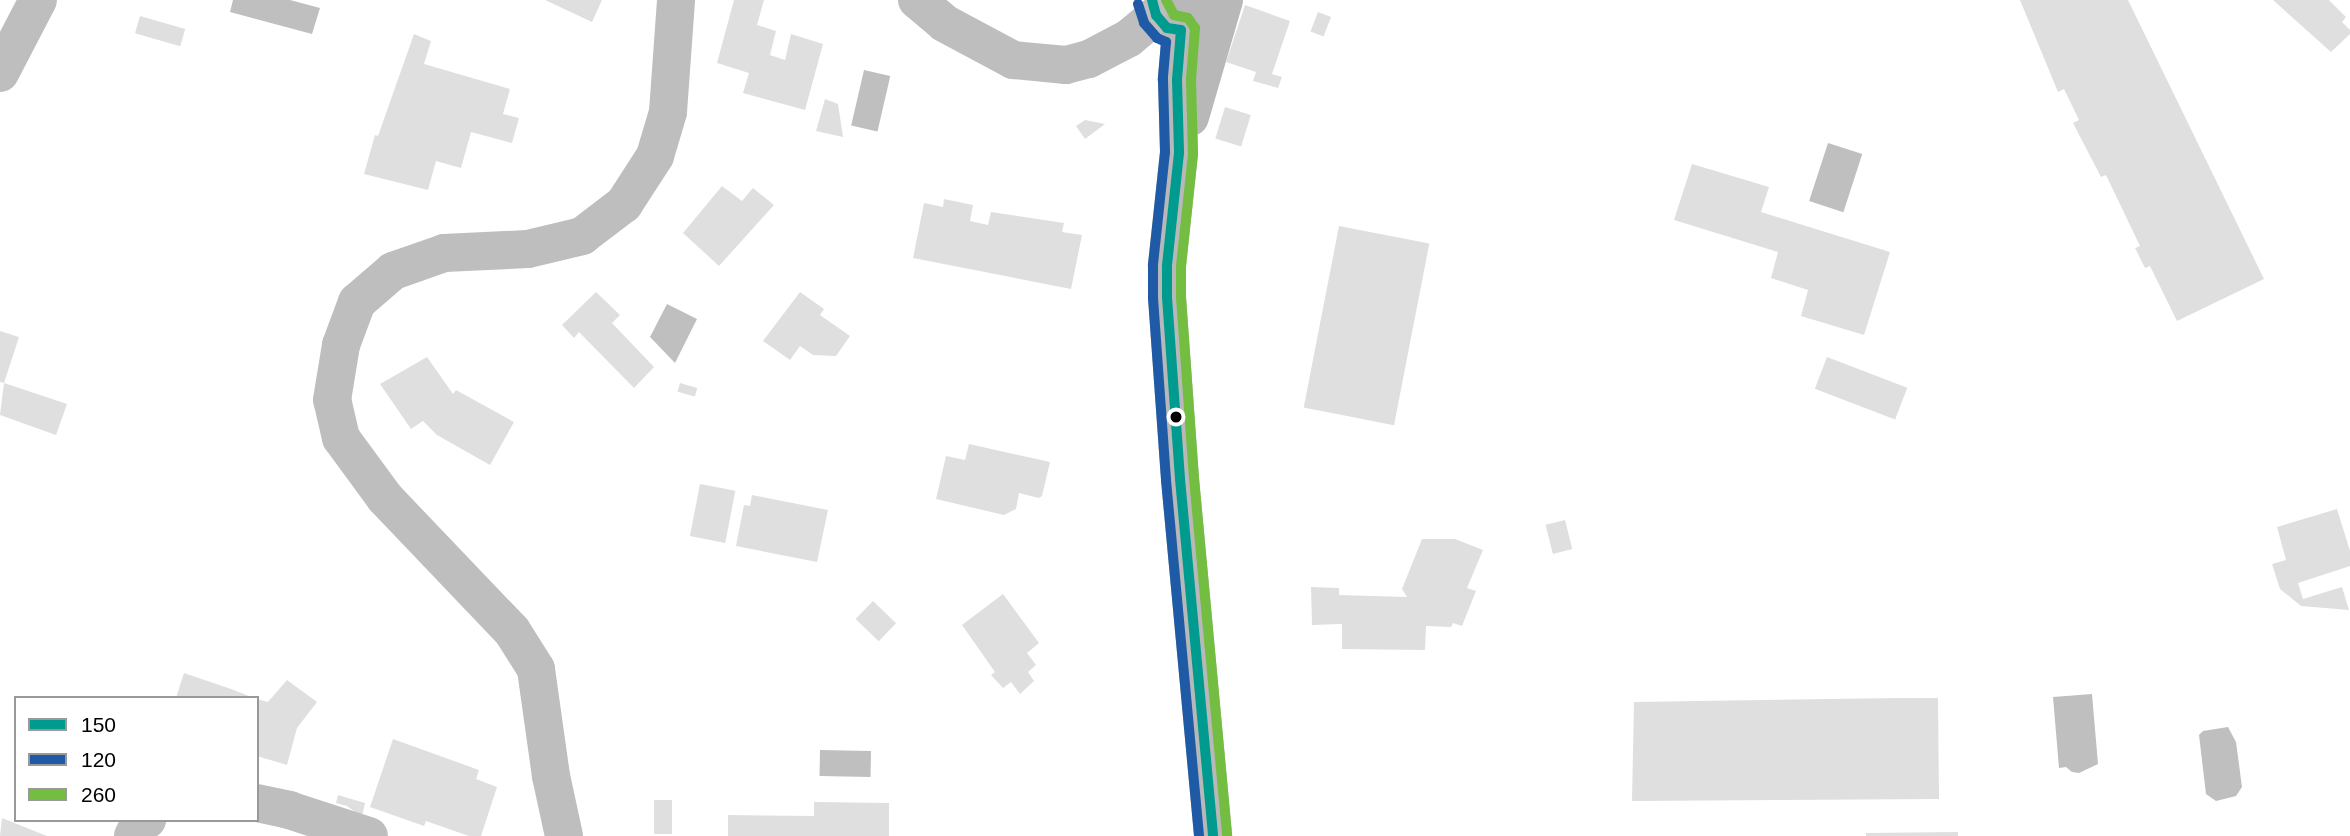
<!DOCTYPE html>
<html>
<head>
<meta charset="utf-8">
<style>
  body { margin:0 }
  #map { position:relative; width:2350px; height:836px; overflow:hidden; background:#fff; font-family:Helvetica,sans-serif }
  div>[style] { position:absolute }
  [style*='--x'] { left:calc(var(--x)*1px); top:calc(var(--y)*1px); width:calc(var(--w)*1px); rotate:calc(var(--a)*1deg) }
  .water>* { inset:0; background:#bfbfbf; transform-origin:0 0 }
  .building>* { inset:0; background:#dfdfdf; transform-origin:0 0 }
  .street>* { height:38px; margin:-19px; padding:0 19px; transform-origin:19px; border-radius:19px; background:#bebebe }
  .secondary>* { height:38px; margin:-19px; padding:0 19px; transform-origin:19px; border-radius:19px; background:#b8b8b8 }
  .bus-1>* { height:10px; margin:-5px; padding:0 5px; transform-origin:5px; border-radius:5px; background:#009b8f }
  .bus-2>* { height:10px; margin:-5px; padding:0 5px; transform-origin:5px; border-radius:5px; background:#1f5aa6 }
  .bus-3>* { height:10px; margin:-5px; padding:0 5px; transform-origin:5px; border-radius:5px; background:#73bd41 }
  .dots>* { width:19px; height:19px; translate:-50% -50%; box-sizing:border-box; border:4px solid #fff; border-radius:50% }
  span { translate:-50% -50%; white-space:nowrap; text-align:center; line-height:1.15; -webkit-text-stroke:7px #fff; paint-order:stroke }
  .legend { position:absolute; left:14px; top:696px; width:245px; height:126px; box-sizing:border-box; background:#fff; border:2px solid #999; margin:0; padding:9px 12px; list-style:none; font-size:21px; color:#000 }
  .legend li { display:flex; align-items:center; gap:14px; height:35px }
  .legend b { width:35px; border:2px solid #999 }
</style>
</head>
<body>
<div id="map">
  <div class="water">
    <i style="clip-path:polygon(233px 0,290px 0,320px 8px,312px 34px,230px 12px)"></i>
    <i style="left:864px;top:70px;width:27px;height:57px;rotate:13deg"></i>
    <i style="left:1828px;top:143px;width:36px;height:61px;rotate:18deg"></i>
    <i style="clip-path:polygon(667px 304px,697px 319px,675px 363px,650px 337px)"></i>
    <i style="clip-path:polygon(2092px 694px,2098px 764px,2079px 773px,2072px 772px,2066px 767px,2059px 768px,2053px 697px)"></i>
    <i style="clip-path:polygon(2228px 727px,2236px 742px,2242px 787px,2236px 796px,2216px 801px,2206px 794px,2199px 735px,2203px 731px)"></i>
    <i style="left:820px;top:750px;width:51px;height:26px;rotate:1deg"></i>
  </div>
  <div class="building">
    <i style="clip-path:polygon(545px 0,602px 0,592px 22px)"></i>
    <i style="clip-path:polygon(734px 0,764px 0,757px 25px,776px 31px,770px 55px,785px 60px,791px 34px,823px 44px,805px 110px,743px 93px,749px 73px,717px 63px)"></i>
    <i style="clip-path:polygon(2020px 0,2128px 0,2264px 279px,2177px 321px,2150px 266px,2145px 268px,2135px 248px,2140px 246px,2106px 175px,2101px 177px,2073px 123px,2079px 120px,2064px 89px,2058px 92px)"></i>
    <i style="clip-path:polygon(2273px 0,2329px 0,2346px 17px,2342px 22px,2350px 30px,2350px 34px,2331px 52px)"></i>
    <i style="clip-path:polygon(1245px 5px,1290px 21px,1272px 74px,1282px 77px,1278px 88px,1253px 81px,1256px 72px,1226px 62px)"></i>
    <i style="left:1318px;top:12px;width:14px;height:21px;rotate:21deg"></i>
    <i style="left:140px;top:16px;width:47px;height:18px;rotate:16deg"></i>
    <i style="clip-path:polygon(414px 34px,431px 41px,424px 64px,510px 89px,503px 114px,519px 118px,512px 143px,471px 132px,461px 168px,436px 161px,428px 190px,364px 174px,375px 135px,378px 136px)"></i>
    <i style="clip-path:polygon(825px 99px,838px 104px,843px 137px,816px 131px)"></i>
    <i style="left:1225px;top:107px;width:27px;height:33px;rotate:17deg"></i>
    <i style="clip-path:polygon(1085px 120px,1105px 124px,1085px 139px,1076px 126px)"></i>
    <i style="clip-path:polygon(1692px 164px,1769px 187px,1761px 212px,1890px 252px,1864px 335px,1801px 316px,1808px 290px,1771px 278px,1778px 252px,1674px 220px)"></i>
    <i style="clip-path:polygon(722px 186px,742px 201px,753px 188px,774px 205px,719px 266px,683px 233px)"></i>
    <i style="clip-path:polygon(944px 199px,973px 205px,970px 221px,988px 225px,991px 212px,1064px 223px,1062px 232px,1082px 235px,1071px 289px,913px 258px,924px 203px,943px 207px)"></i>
    <i style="left:1339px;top:226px;width:92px;height:185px;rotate:11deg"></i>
    <i style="clip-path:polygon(596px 292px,620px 315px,612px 323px,654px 367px,634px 388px,579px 332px,574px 338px,562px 325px)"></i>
    <i style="clip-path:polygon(800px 292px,824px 309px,820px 315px,850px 336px,836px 356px,813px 355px,800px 346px,790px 360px,763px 341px)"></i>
    <i style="clip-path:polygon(0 331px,19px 337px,4px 383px,0 382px)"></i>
    <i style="clip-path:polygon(427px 357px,453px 394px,456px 390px,514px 422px,490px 465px,437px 435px,423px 421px,411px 429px,380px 384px)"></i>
    <i style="left:1827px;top:357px;width:86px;height:34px;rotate:21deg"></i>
    <i style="clip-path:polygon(4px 383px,67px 404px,56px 435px,0 415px)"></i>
    <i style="left:680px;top:383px;width:18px;height:9px;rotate:16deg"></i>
    <i style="clip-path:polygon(969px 444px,1050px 462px,1042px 496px,1039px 498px,1019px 493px,1016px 509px,1004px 515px,936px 499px,946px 456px,965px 460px)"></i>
    <i style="left:700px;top:484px;width:36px;height:53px;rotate:11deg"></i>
    <i style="clip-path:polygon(752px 495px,828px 510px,817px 562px,736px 546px,744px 505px,750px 506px)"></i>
    <i style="clip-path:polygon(2337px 509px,2350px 551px,2350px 566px,2298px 583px,2303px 599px,2342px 587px,2349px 610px,2301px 606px,2280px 589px,2272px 564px,2286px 560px,2277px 527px)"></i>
    <i style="left:1565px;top:520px;width:30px;height:20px;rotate:76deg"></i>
    <i style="clip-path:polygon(1422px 539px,1455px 539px,1483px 550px,1467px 588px,1476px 591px,1462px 626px,1453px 623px,1451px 627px,1426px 626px,1425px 650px,1342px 649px,1342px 624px,1312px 625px,1311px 587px,1339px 588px,1339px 595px,1407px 597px,1402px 589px)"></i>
    <i style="clip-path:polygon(1003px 594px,1039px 643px,1027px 653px,1036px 665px,1028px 672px,1034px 681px,1020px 694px,1011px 682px,1003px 688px,991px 675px,995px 672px,962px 625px)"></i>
    <i style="left:873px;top:601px;width:32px;height:25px;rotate:44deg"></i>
    <i style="clip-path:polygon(184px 673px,231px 689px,254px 698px,176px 698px)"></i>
    <i style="clip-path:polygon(287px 680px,317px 702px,297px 728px,287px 765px,257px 756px,257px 699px,268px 702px)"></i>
    <i style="clip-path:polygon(1899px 698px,1938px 698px,1939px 799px,1632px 801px,1634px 702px)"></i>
    <i style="clip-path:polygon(393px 739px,479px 770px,476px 779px,497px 787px,481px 836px,469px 836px,426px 821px,424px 826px,370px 807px)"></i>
    <i style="clip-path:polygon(338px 795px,365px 803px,362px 817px,347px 806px,336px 803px)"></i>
    <i style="left:654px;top:800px;width:18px;height:34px"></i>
    <i style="clip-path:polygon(814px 802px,889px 803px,889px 836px,728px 836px,728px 815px,814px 816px)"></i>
    <i style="clip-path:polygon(2px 818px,47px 836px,0 836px)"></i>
    <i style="clip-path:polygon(1958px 832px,1958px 836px,1866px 836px,1866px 833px)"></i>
  </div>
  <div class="street">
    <i style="--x:917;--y:0;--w:35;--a:40"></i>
    <i style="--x:944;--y:23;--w:78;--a:28.2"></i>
    <i style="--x:1013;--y:60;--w:53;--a:5.4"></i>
    <i style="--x:1066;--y:65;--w:24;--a:-15"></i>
    <i style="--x:1089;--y:59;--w:45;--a:-27.7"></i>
    <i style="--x:1129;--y:38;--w:35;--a:-40"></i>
    <i style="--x:0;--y:73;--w:82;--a:-62.5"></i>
    <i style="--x:257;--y:803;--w:33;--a:12"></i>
    <i style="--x:289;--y:810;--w:84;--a:18"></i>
    <i style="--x:133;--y:836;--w:11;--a:-63"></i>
    <i style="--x:138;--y:826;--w:11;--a:-34"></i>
    <i style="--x:564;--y:836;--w:61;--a:-102.2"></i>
    <i style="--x:551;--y:776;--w:108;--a:-98"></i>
    <i style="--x:536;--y:669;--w:45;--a:-122.3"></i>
    <i style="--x:512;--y:631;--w:184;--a:-133.7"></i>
    <i style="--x:385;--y:498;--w:74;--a:-126.3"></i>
    <i style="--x:341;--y:438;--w:39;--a:-103"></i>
    <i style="--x:332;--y:400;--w:56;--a:-80.7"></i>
    <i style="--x:341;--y:345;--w:46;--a:-69.6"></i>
    <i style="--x:357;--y:302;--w:48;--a:-40.7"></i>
    <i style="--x:393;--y:271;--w:54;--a:-19.4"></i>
    <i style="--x:444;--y:253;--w:84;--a:-2.7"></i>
    <i style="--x:528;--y:249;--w:56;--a:-13.5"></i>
    <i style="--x:582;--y:236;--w:53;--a:-37.3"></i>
    <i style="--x:624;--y:204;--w:57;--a:-57.1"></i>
    <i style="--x:655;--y:156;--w:46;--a:-73.5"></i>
    <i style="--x:668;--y:112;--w:112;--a:-85.9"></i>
  </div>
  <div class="secondary">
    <i style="--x:1192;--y:0;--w:32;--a:110"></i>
    <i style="--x:1181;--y:30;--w:50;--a:94.6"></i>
    <i style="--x:1177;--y:80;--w:73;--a:88.4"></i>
    <i style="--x:1179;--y:153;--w:114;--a:96.1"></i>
    <i style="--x:1167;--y:266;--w:31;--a:90"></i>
    <i style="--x:1167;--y:297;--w:182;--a:85.9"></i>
    <i style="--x:1180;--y:479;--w:359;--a:84.7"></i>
    <i style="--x:1190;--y:117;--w:122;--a:-73.8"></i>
  </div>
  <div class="bus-1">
    <i style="--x:1152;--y:0;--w:16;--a:75"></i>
    <i style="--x:1156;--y:15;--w:17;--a:50"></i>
    <i style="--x:1167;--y:28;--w:14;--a:8"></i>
    <i style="--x:1181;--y:30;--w:50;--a:94.6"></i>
    <i style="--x:1177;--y:80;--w:73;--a:88.4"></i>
    <i style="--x:1179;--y:153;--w:114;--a:96.1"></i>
    <i style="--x:1167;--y:266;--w:31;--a:90"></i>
    <i style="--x:1167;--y:297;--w:182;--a:85.9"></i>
    <i style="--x:1180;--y:479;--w:359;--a:84.7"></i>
  </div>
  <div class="bus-2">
    <i style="--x:1138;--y:4;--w:20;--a:72"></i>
    <i style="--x:1144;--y:23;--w:20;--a:49"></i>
    <i style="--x:1157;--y:38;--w:10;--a:24"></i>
    <i style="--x:1166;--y:42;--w:38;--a:95"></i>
    <i style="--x:1163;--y:80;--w:72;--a:88.4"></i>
    <i style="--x:1165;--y:152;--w:114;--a:96.1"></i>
    <i style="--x:1153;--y:265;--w:33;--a:90"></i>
    <i style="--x:1153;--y:298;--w:182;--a:85.9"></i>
    <i style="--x:1166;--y:480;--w:358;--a:84.7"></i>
  </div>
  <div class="bus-3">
    <i style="--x:1166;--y:0;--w:17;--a:62"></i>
    <i style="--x:1174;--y:15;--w:14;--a:12"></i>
    <i style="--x:1188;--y:18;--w:12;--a:55"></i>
    <i style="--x:1195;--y:28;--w:52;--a:94.4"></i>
    <i style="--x:1191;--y:80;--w:74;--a:88.5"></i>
    <i style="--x:1193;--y:154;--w:114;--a:96.1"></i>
    <i style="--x:1181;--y:267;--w:30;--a:90"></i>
    <i style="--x:1181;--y:297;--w:181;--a:85.9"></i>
    <i style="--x:1194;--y:478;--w:359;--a:84.7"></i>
  </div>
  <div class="dots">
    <i style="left:1176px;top:417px;background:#000"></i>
  </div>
  <ul class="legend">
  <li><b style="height:9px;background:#009b8f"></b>150</li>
  <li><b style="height:9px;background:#1f5aa6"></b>120</li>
  <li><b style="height:9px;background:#73bd41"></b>260</li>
  </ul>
</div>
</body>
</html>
